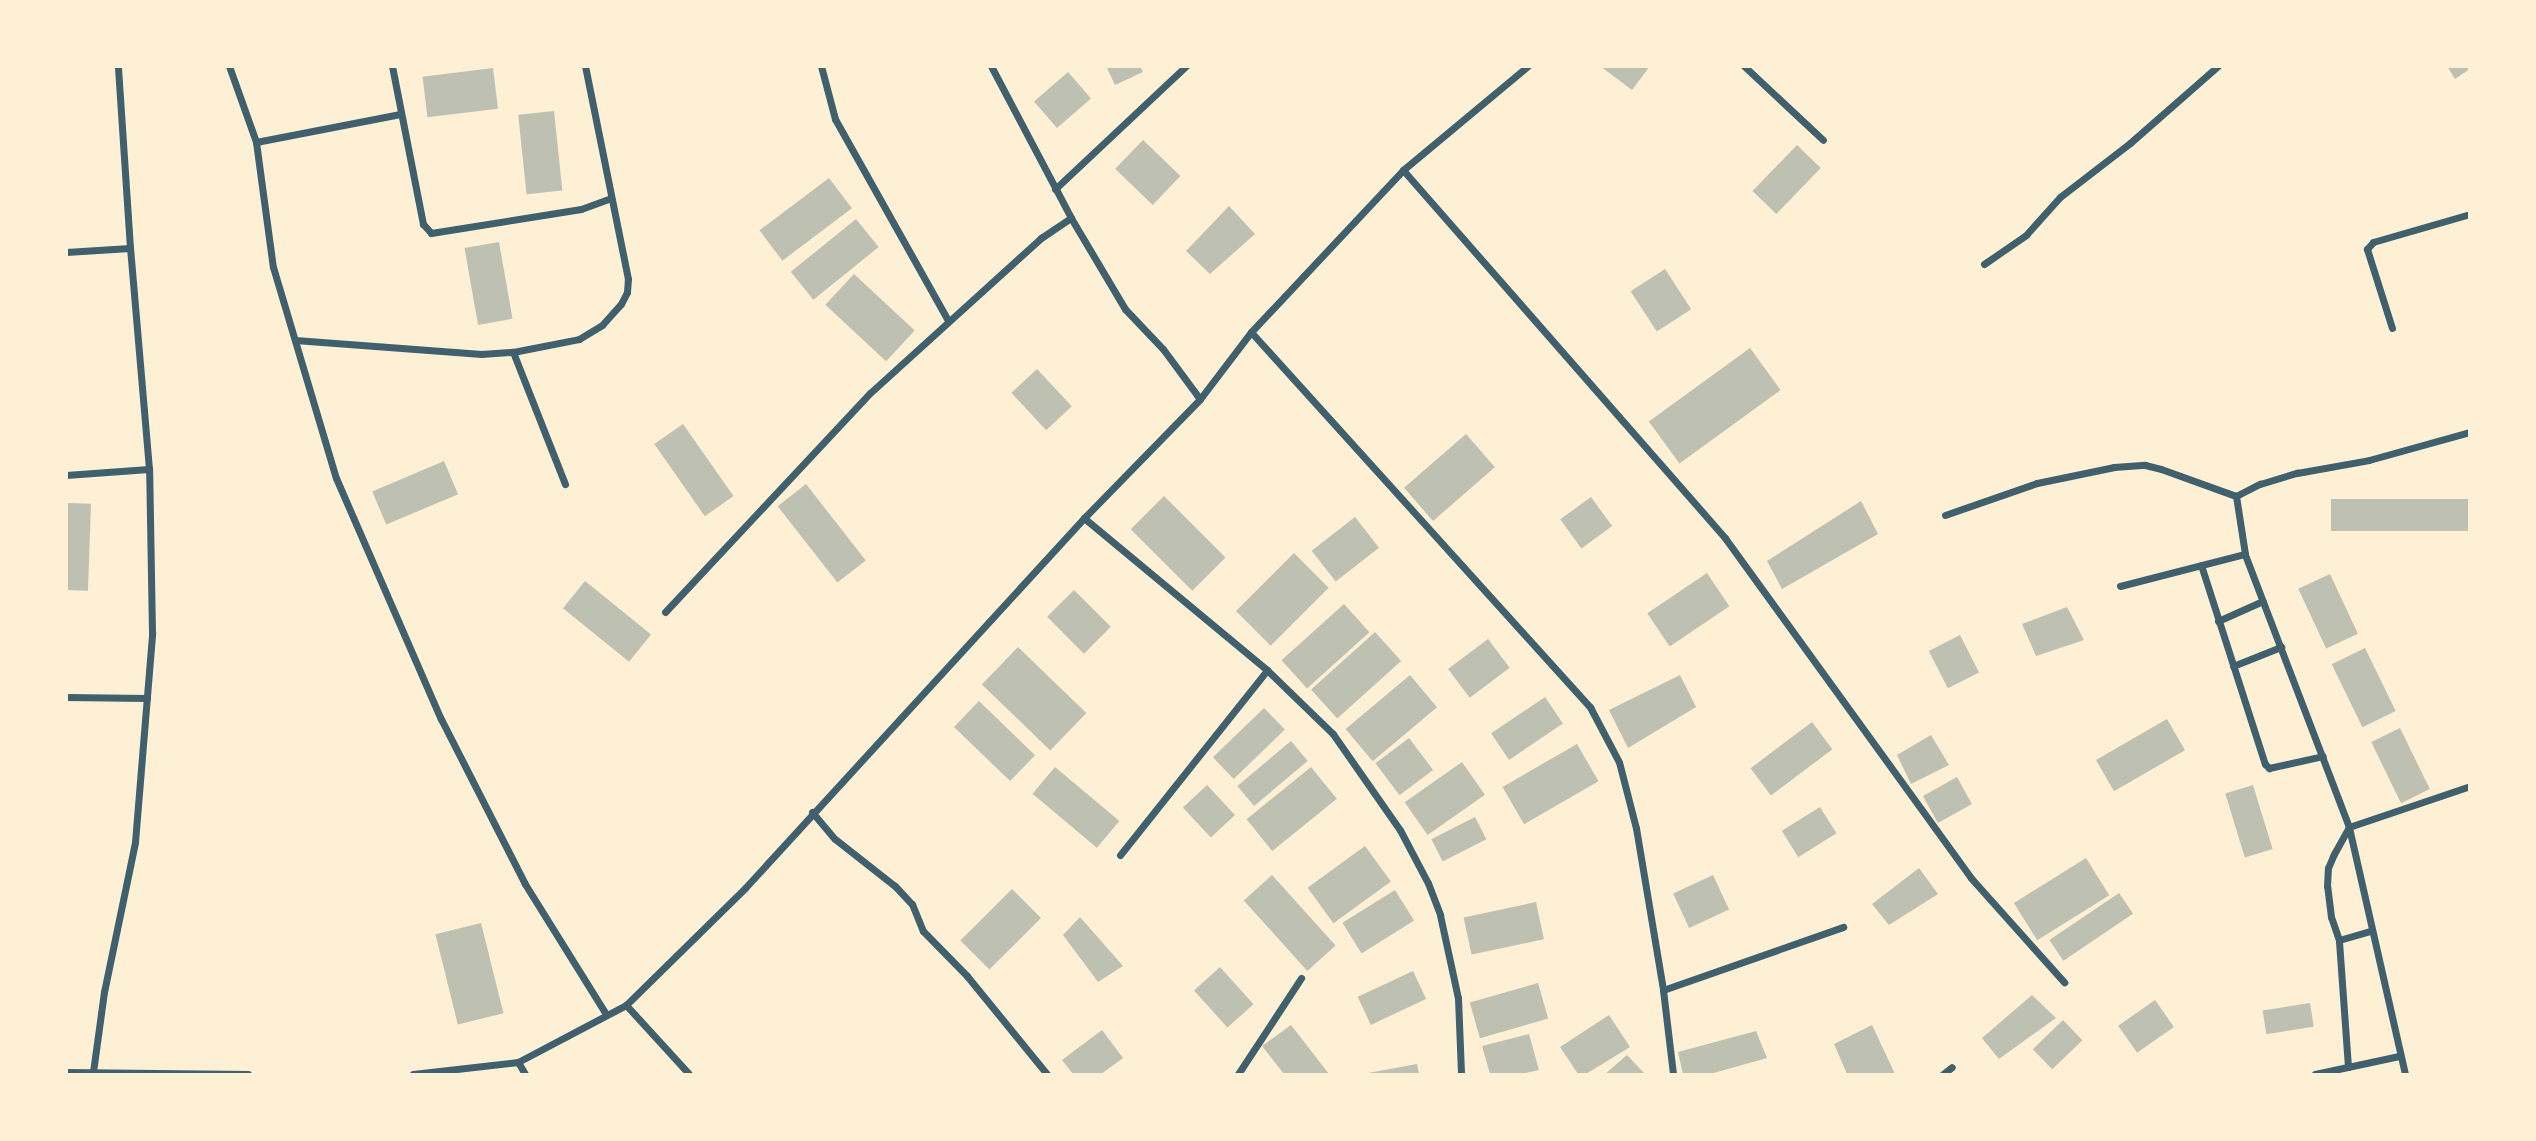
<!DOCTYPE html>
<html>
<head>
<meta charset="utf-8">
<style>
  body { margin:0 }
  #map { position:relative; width:2536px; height:1141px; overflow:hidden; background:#fdf0d5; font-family:Signika,sans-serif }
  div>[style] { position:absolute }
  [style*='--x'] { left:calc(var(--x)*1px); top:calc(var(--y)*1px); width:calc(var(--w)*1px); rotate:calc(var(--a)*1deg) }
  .building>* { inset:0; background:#bec0b2; transform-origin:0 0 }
  .minor>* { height:7px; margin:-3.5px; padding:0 3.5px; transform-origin:3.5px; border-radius:3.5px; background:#3f606c }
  span { translate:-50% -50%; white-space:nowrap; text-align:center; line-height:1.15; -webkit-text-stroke:6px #fdf0d5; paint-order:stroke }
  .frame { position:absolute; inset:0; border:68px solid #fdf0d5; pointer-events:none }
</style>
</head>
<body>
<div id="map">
  <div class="building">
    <i style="clip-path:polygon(1106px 66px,1140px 66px,1143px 72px,1115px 85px)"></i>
    <i style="clip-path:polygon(1600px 66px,1650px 66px,1632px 90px)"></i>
    <i style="clip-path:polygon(2447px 66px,2470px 66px,2470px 69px,2455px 79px)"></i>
    <i style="left:493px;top:68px;width:41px;height:71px;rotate:83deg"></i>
    <i style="left:1068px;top:72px;width:35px;height:45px;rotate:49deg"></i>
    <i style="left:554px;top:111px;width:80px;height:36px;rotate:84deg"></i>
    <i style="left:1143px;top:140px;width:52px;height:40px;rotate:44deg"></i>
    <i style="left:1797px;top:145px;width:33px;height:64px;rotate:44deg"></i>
    <i style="left:829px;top:178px;width:38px;height:87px;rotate:53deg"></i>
    <i style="clip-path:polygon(1229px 206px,1255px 234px,1210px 274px,1186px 251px)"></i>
    <i style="left:856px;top:219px;width:36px;height:84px;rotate:51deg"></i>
    <i style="left:499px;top:242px;width:78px;height:35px;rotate:80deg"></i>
    <i style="left:1665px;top:269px;width:48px;height:41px;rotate:57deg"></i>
    <i style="left:854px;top:274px;width:83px;height:42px;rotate:43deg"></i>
    <i style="left:1750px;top:348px;width:52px;height:125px;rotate:54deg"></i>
    <i style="left:1037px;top:369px;width:51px;height:35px;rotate:47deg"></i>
    <i style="left:683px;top:424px;width:88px;height:35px;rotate:55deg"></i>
    <i style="left:1466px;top:434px;width:44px;height:82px;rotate:49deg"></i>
    <i style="left:444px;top:461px;width:36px;height:78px;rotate:67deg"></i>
    <i style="left:806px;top:484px;width:97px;height:36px;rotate:52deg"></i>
    <i style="left:1164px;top:496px;width:87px;height:47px;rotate:45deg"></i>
    <i style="left:1591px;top:497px;width:36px;height:38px;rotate:54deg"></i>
    <i style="left:2470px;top:499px;width:32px;height:139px;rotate:90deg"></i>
    <i style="clip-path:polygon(1861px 501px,1878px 534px,1782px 589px,1767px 561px)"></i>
    <i style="left:66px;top:503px;width:25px;height:87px;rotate:2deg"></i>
    <i style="left:1355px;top:517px;width:39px;height:55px;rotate:52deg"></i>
    <i style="left:1294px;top:553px;width:49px;height:82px;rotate:45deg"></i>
    <i style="left:1707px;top:573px;width:40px;height:72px;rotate:56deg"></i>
    <i style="left:2330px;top:574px;width:66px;height:35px;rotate:65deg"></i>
    <i style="left:585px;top:581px;width:85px;height:35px;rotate:39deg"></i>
    <i style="left:1074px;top:590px;width:52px;height:38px;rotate:45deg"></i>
    <i style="left:1344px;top:604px;width:38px;height:84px;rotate:48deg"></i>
    <i style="clip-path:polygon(2067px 607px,2084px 640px,2036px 656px,2022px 624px)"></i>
    <i style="left:1375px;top:632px;width:39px;height:86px;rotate:48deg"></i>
    <i style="left:1960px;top:635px;width:42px;height:35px;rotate:63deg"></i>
    <i style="left:1488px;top:639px;width:36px;height:50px;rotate:53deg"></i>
    <i style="left:1018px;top:647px;width:95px;height:52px;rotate:44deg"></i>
    <i style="left:2365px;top:648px;width:70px;height:37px;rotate:64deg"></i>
    <i style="left:1410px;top:675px;width:42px;height:84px;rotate:50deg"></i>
    <i style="clip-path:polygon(1680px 675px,1696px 707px,1628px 748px,1609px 710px)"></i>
    <i style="left:1545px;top:697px;width:32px;height:65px;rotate:56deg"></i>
    <i style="left:979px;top:701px;width:78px;height:36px;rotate:44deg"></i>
    <i style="left:1264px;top:708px;width:30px;height:71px;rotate:46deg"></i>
    <i style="left:2167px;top:719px;width:36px;height:82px;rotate:60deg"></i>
    <i style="left:1812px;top:722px;width:34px;height:77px;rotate:53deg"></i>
    <i style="left:2400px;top:728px;width:68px;height:32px;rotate:64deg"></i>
    <i style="clip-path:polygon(1931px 735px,1949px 765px,1911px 784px,1897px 755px)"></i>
    <i style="left:1409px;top:738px;width:40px;height:42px;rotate:53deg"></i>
    <i style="left:1291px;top:741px;width:26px;height:70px;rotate:50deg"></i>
    <i style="left:1577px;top:744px;width:43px;height:86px;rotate:60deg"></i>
    <i style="left:1462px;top:762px;width:40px;height:70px;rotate:55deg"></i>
    <i style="left:1055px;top:767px;width:84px;height:35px;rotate:40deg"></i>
    <i style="left:1311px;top:767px;width:41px;height:83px;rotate:51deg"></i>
    <i style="left:1957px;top:777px;width:31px;height:39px;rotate:61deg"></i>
    <i style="left:1207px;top:785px;width:41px;height:33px;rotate:47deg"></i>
    <i style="left:2253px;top:785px;width:67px;height:29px;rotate:73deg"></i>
    <i style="left:1820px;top:807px;width:31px;height:45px;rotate:58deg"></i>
    <i style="left:1475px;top:817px;width:25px;height:49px;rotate:63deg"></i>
    <i style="left:1365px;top:846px;width:44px;height:71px;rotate:54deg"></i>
    <i style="left:2086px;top:858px;width:44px;height:85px;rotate:58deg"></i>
    <i style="clip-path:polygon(1919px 868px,1938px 894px,1889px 925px,1872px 904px)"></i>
    <i style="left:1272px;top:875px;width:95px;height:38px;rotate:48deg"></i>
    <i style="left:1713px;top:875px;width:38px;height:44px;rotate:65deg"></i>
    <i style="left:1012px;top:889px;width:41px;height:73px;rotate:45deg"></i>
    <i style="left:1395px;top:890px;width:36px;height:62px;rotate:58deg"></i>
    <i style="left:2119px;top:893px;width:25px;height:84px;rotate:56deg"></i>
    <i style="left:1536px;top:902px;width:38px;height:74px;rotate:78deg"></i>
    <i style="clip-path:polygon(1080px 917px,1123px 966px,1098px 982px,1063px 935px)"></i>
    <i style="left:481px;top:923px;width:93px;height:47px;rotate:76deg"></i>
    <i style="left:1220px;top:967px;width:50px;height:35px;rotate:48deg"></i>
    <i style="left:1413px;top:971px;width:31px;height:61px;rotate:65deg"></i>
    <i style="left:1538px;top:983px;width:37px;height:71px;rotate:74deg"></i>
    <i style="clip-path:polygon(2032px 995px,2056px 1018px,1999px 1059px,1982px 1038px)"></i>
    <i style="left:2155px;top:1000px;width:33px;height:45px;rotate:55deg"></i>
    <i style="left:2310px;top:1003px;width:24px;height:48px;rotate:81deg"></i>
    <i style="clip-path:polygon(1609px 1015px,1630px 1047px,1586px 1074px,1578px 1074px,1560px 1047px)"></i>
    <i style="left:2063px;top:1020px;width:28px;height:42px;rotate:46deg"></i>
    <i style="clip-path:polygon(1291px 1025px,1329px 1074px,1284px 1074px,1262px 1046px)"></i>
    <i style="clip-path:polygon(1872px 1025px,1895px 1074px,1847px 1074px,1834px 1044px)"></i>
    <i style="clip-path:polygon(1102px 1030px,1123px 1058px,1101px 1074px,1073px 1074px,1062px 1060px)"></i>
    <i style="clip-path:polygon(1756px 1031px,1767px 1058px,1710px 1074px,1683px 1074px,1678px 1052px)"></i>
    <i style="clip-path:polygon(1529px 1034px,1539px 1070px,1520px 1074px,1490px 1074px,1482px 1046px)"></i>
    <i style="clip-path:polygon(1627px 1055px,1645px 1074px,1605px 1074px)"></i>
    <i style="clip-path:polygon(1417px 1064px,1419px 1074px,1368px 1074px,1368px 1073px)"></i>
  </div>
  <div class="minor">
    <i style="--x:229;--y:66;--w:81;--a:70.4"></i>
    <i style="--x:256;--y:142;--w:126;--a:82.3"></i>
    <i style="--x:273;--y:267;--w:220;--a:73.4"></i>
    <i style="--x:336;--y:478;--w:263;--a:66.5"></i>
    <i style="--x:441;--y:719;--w:185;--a:63"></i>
    <i style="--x:525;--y:884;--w:153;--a:58.1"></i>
    <i style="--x:392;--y:66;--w:161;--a:78.9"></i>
    <i style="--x:423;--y:224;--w:12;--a:48"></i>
    <i style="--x:431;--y:233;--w:152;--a:-9.1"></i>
    <i style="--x:581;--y:209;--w:30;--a:-20"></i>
    <i style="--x:821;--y:66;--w:55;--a:75.2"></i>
    <i style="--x:835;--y:119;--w:231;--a:60.7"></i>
    <i style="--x:991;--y:66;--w:172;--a:62.2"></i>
    <i style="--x:1071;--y:218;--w:106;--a:59.3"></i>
    <i style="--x:1125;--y:309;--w:55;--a:46.5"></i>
    <i style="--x:1163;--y:349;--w:62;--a:53.5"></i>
    <i style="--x:1744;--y:66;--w:108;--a:43.1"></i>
    <i style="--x:256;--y:142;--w:147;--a:-11"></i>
    <i style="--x:1403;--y:170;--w:489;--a:48.8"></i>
    <i style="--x:1725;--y:538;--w:420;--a:54.1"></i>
    <i style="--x:1971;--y:878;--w:140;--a:48.2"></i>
    <i style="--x:1055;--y:189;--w:180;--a:-43.2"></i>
    <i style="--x:66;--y:252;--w:64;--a:-3.6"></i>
    <i style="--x:1984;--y:264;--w:51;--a:-34.6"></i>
    <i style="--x:2026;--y:235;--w:51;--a:-48.2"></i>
    <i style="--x:2060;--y:197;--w:88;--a:-37.6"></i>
    <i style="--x:2130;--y:143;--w:117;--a:-41.2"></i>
    <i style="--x:2392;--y:328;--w:83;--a:-107.6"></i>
    <i style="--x:2367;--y:249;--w:9;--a:-49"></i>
    <i style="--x:2373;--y:242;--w:101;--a:-16.1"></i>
    <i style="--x:1251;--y:332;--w:506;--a:47.89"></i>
    <i style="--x:1590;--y:707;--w:62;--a:62.2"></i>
    <i style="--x:1619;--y:762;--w:68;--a:75.6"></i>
    <i style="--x:1636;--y:828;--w:164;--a:80.5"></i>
    <i style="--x:1663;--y:990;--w:85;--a:83.2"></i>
    <i style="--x:295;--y:340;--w:187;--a:4.3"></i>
    <i style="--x:481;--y:354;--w:32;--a:-4"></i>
    <i style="--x:513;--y:352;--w:67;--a:-11.1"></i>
    <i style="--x:579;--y:339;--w:27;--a:-31"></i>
    <i style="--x:602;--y:325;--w:28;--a:-48"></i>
    <i style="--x:621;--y:304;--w:13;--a:-63"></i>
    <i style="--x:627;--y:292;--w:13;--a:-86"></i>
    <i style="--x:628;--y:279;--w:217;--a:-101.4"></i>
    <i style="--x:513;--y:352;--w:142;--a:68.5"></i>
    <i style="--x:66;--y:475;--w:83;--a:-4.1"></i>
    <i style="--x:1945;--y:515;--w:97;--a:-19.2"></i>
    <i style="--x:2037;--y:483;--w:79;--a:-11.7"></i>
    <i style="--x:2114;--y:467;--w:31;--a:-4"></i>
    <i style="--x:2145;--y:465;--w:16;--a:14"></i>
    <i style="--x:2161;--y:469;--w:80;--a:19.8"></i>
    <i style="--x:1084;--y:518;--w:238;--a:39.7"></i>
    <i style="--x:1267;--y:670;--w:92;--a:44.1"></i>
    <i style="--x:1333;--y:734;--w:117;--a:55.1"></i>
    <i style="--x:1400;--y:830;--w:60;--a:62.2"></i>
    <i style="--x:1428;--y:883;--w:34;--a:69"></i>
    <i style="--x:1440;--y:915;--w:85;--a:77.8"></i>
    <i style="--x:1458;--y:998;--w:76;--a:87.7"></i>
    <i style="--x:2201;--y:565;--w:209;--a:72.2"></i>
    <i style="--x:2265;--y:764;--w:6;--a:45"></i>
    <i style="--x:2269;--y:768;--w:55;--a:-12.5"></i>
    <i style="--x:2120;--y:586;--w:129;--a:-14.4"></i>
    <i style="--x:665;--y:612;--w:300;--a:-46.9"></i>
    <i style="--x:870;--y:393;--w:231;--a:-42.2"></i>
    <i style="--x:1041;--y:238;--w:36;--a:-34"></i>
    <i style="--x:2218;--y:621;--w:49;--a:-24"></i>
    <i style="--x:2233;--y:666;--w:52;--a:-21.6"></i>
    <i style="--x:66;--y:697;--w:81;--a:0.7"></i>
    <i style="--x:812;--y:812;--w:35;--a:50"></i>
    <i style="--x:835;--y:839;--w:76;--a:38.1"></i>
    <i style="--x:895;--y:886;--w:25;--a:47"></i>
    <i style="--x:912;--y:904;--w:29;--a:68"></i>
    <i style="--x:923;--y:931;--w:63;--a:45.6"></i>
    <i style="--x:967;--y:976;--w:127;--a:50.8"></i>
    <i style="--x:1120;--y:855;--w:236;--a:-51.5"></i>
    <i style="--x:2339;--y:940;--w:32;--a:-16"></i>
    <i style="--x:1663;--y:990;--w:191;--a:-19.3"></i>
    <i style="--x:626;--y:1005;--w:93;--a:47.6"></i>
    <i style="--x:518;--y:1062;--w:14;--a:60"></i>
    <i style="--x:2348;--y:1067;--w:127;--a:-94.1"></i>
    <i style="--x:2339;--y:940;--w:24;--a:-109"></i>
    <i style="--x:2331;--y:917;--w:31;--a:-97"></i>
    <i style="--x:2327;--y:886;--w:18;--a:-87"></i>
    <i style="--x:2328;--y:868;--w:15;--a:-67"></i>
    <i style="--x:2334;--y:854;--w:31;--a:-61"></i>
    <i style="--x:2349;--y:827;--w:128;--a:-18.7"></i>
    <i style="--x:66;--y:1072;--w:182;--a:0.6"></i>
    <i style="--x:93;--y:1072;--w:81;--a:-82.2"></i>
    <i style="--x:104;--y:992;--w:153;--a:-78.3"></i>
    <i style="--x:135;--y:842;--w:210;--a:-85.3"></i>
    <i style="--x:152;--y:633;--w:164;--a:-91"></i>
    <i style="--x:149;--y:469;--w:222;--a:-94.9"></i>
    <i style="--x:130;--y:248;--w:182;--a:-93.8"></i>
    <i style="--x:413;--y:1074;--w:106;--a:-6.5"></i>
    <i style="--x:518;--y:1062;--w:122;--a:-27.8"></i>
    <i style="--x:626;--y:1005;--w:167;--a:-44.5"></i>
    <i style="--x:745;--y:888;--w:502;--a:-47.5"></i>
    <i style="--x:1084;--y:518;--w:166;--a:-45.7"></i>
    <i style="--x:1200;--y:399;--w:84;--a:-52.7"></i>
    <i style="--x:1251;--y:332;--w:222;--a:-46.8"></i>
    <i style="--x:1403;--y:170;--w:163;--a:-39.8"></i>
    <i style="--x:1238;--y:1074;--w:115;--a:-56.7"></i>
    <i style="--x:1943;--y:1074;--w:11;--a:-38"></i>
    <i style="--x:2315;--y:1074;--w:86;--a:-12.1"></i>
    <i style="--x:2405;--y:1074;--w:253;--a:-102.8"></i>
    <i style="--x:2349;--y:827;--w:292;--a:-110.9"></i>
    <i style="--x:2245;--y:554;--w:59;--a:-98.8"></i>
    <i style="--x:2236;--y:496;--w:27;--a:-27"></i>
    <i style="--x:2260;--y:484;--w:39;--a:-17"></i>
    <i style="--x:2297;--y:473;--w:73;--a:-10.2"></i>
    <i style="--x:2369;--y:460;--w:105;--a:-15.5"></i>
  </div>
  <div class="frame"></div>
</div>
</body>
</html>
